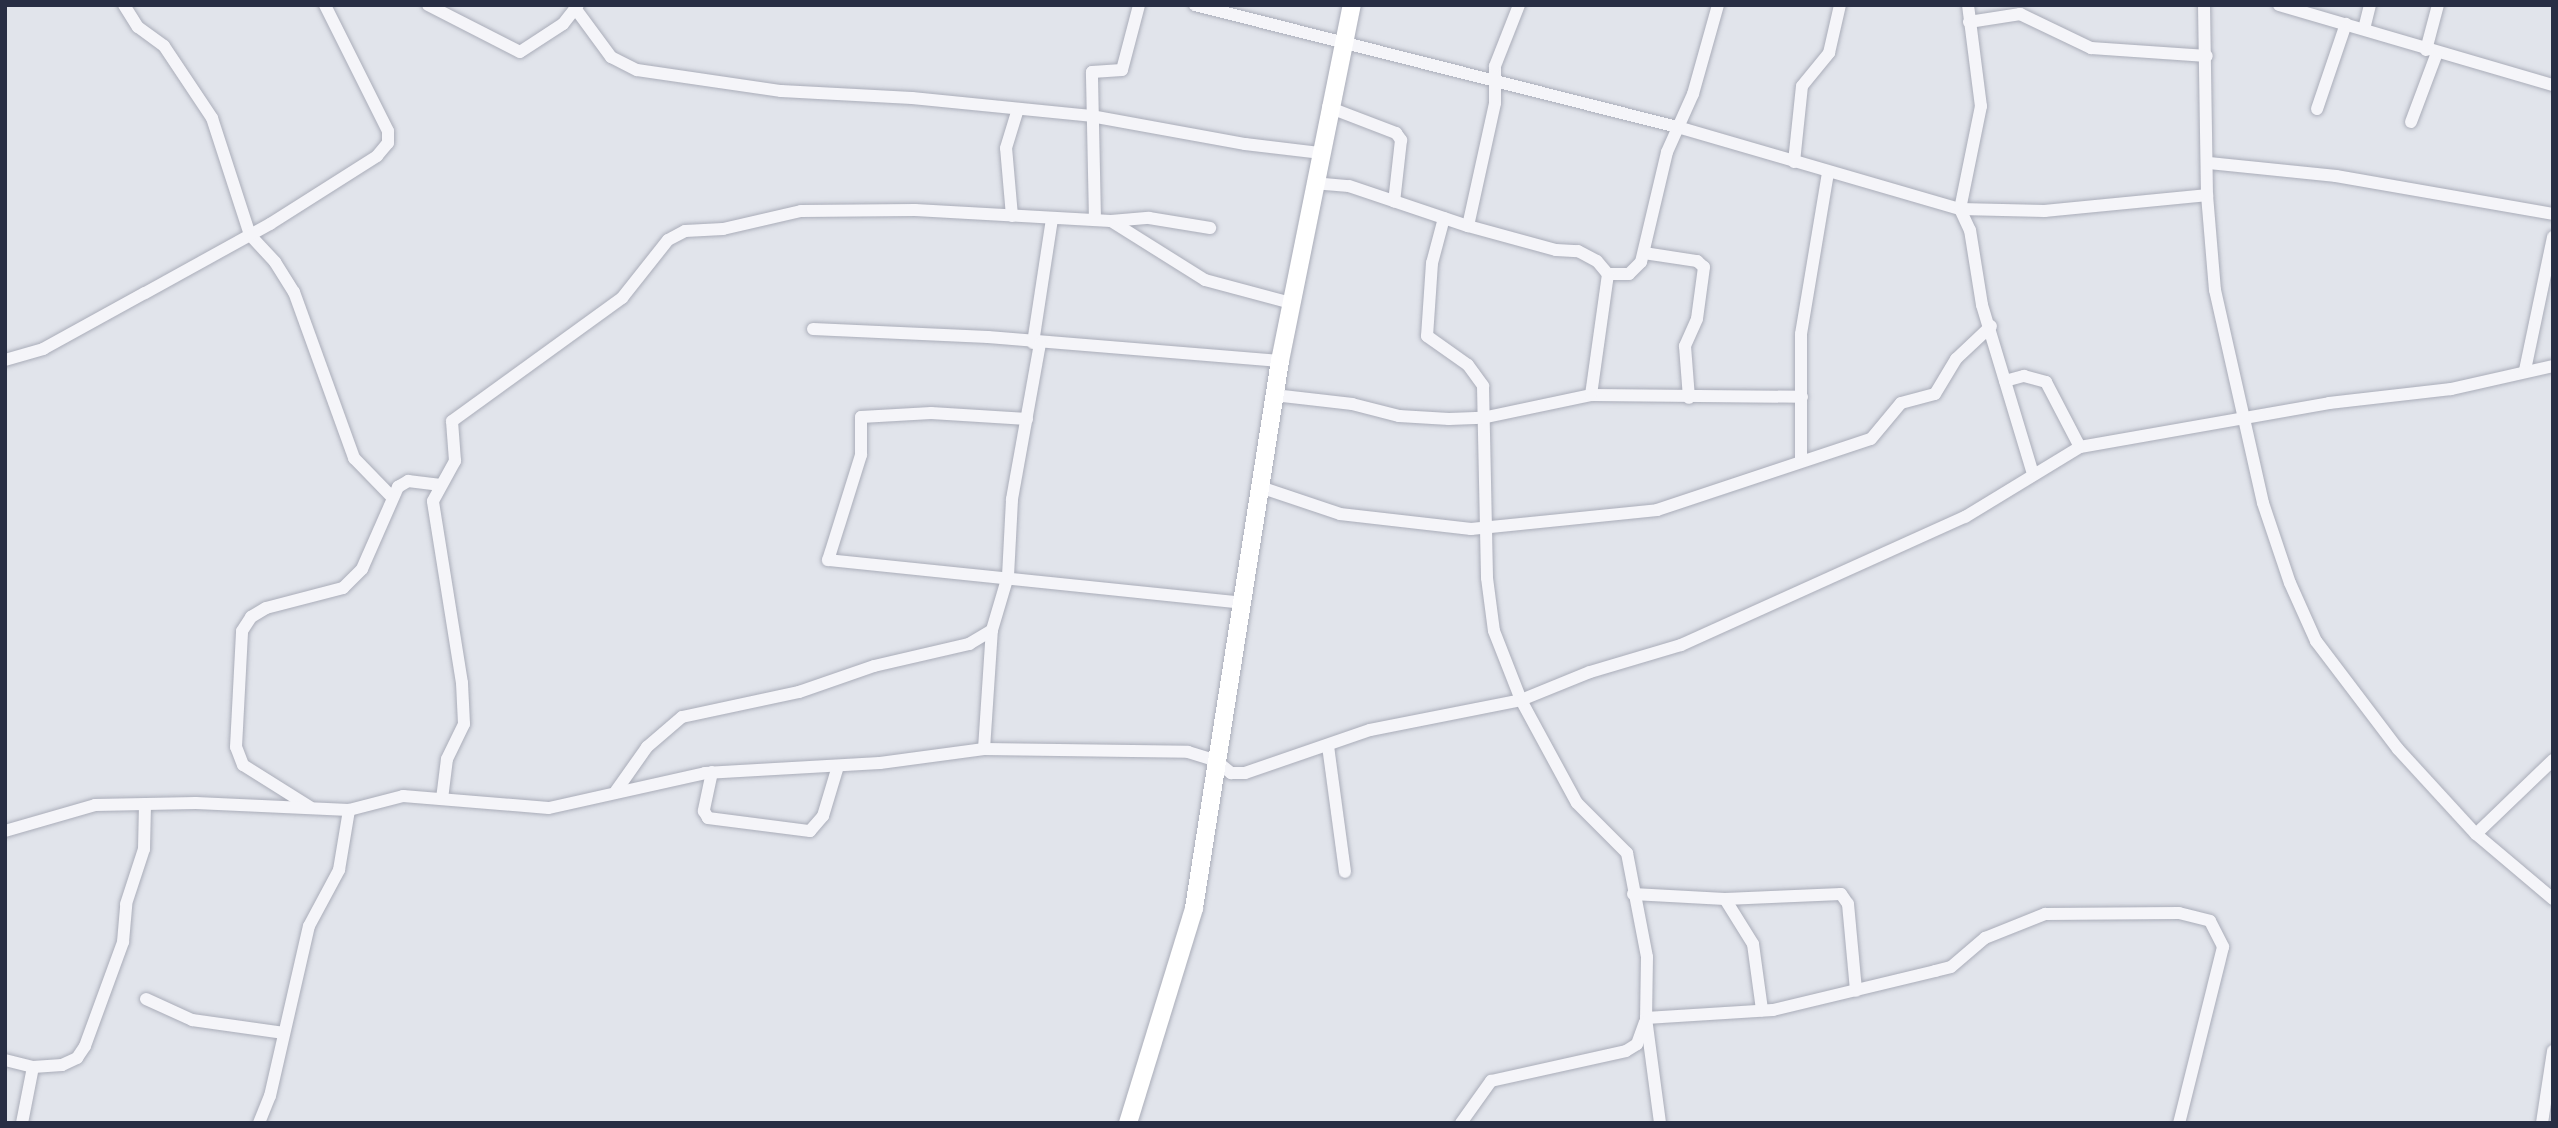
<!DOCTYPE html>
<html>
<head>
<meta charset="utf-8">
<style>
  body { margin:0 }
  #map { position:relative; width:2558px; height:1128px; overflow:hidden; background:#e1e4eb; font-family:"Noto Sans",sans-serif }
  div>[style] { position:absolute }
  [style*='--x'] { left:calc(var(--x)*1px); top:calc(var(--y)*1px); width:calc(var(--w)*1px); rotate:calc(var(--a)*1deg) }
  .roads { filter:drop-shadow(0 0 2px #aaadb9) drop-shadow(0 0 2px #aaadb9) }
  .street>* { height:12px; margin:-6px; padding:0 6px; transform-origin:6px; border-radius:6px; background:#f5f5f9 }
  .secondary>* { height:18px; margin:-9px; padding:0 9px; transform-origin:9px; border-radius:9px; background:#fff }
  span { translate:-50% -50%; white-space:nowrap; text-align:center; line-height:1.15; -webkit-text-stroke:5px #f1f3f8; paint-order:stroke }
  .frame { position:absolute; inset:0; border:7px solid #282e44; pointer-events:none }
</style>
</head>
<body>
<div id="map">
  <div class="roads">
    <div class="street">
      <i style="--x:124;--y:5;--w:26;--a:58"></i>
      <i style="--x:138;--y:27;--w:32;--a:36"></i>
      <i style="--x:164;--y:46;--w:87;--a:56.3"></i>
      <i style="--x:212;--y:118;--w:123;--a:72"></i>
      <i style="--x:250;--y:235;--w:37;--a:47"></i>
      <i style="--x:275;--y:262;--w:36;--a:58"></i>
      <i style="--x:294;--y:292;--w:177;--a:70.1"></i>
      <i style="--x:354;--y:458;--w:53;--a:45.8"></i>
      <i style="--x:428;--y:5;--w:103;--a:27.1"></i>
      <i style="--x:520;--y:52;--w:51;--a:-33.1"></i>
      <i style="--x:563;--y:24;--w:24;--a:-52"></i>
      <i style="--x:1195;--y:5;--w:501;--a:14.2"></i>
      <i style="--x:1681;--y:128;--w:291;--a:16.2"></i>
      <i style="--x:1960;--y:209;--w:85;--a:1.3"></i>
      <i style="--x:2045;--y:211;--w:163;--a:-5.6"></i>
      <i style="--x:1968;--y:5;--w:102;--a:82.7"></i>
      <i style="--x:1981;--y:106;--w:105;--a:101.5"></i>
      <i style="--x:1960;--y:209;--w:23;--a:65"></i>
      <i style="--x:1970;--y:230;--w:76;--a:80.9"></i>
      <i style="--x:1982;--y:305;--w:177;--a:73.2"></i>
      <i style="--x:2204;--y:5;--w:190;--a:89.1"></i>
      <i style="--x:2207;--y:195;--w:95;--a:85.2"></i>
      <i style="--x:2215;--y:290;--w:218;--a:77.3"></i>
      <i style="--x:2263;--y:503;--w:84;--a:71.4"></i>
      <i style="--x:2290;--y:583;--w:64;--a:65.9"></i>
      <i style="--x:2316;--y:641;--w:136;--a:52.8"></i>
      <i style="--x:2398;--y:749;--w:115;--a:47.5"></i>
      <i style="--x:2476;--y:834;--w:101;--a:40.2"></i>
      <i style="--x:2279;--y:5;--w:285;--a:16.3"></i>
      <i style="--x:575;--y:8;--w:61;--a:53.7"></i>
      <i style="--x:611;--y:57;--w:29;--a:27"></i>
      <i style="--x:637;--y:70;--w:146;--a:8.3"></i>
      <i style="--x:781;--y:91;--w:131;--a:3.1"></i>
      <i style="--x:912;--y:98;--w:180;--a:5.7"></i>
      <i style="--x:1091;--y:116;--w:157;--a:10.3"></i>
      <i style="--x:1245;--y:144;--w:77;--a:6.8"></i>
      <i style="--x:1969;--y:22;--w:52;--a:-8.9"></i>
      <i style="--x:2020;--y:14;--w:79;--a:25.6"></i>
      <i style="--x:2091;--y:48;--w:116;--a:3.9"></i>
      <i style="--x:2364;--y:29;--w:25;--a:-76"></i>
      <i style="--x:2426;--y:50;--w:47;--a:-75.1"></i>
      <i style="--x:1328;--y:107;--w:73;--a:20.9"></i>
      <i style="--x:1396;--y:133;--w:9;--a:54"></i>
      <i style="--x:1401;--y:140;--w:62;--a:96.4"></i>
      <i style="--x:2317;--y:109;--w:90;--a:-71.2"></i>
      <i style="--x:2411;--y:122;--w:74;--a:-69.4"></i>
      <i style="--x:1794;--y:162;--w:76;--a:-84"></i>
      <i style="--x:1802;--y:86;--w:43;--a:-50.7"></i>
      <i style="--x:1829;--y:53;--w:49;--a:-77.1"></i>
      <i style="--x:2209;--y:163;--w:128;--a:5.8"></i>
      <i style="--x:2336;--y:176;--w:220;--a:9.9"></i>
      <i style="--x:1313;--y:183;--w:36;--a:5"></i>
      <i style="--x:1349;--y:186;--w:126;--a:18.6"></i>
      <i style="--x:1468;--y:226;--w:91;--a:15.3"></i>
      <i style="--x:1556;--y:250;--w:22;--a:3"></i>
      <i style="--x:1578;--y:251;--w:21;--a:28"></i>
      <i style="--x:1597;--y:261;--w:17;--a:50"></i>
      <i style="--x:1608;--y:274;--w:21;--a:0"></i>
      <i style="--x:1629;--y:274;--w:17;--a:-45"></i>
      <i style="--x:1641;--y:262;--w:113;--a:-76.7"></i>
      <i style="--x:1667;--y:152;--w:64;--a:-65.9"></i>
      <i style="--x:1693;--y:94;--w:92;--a:-74.3"></i>
      <i style="--x:1012;--y:216;--w:68;--a:-95"></i>
      <i style="--x:1006;--y:148;--w:39;--a:-73"></i>
      <i style="--x:1444;--y:218;--w:47;--a:104.9"></i>
      <i style="--x:1432;--y:263;--w:73;--a:93.9"></i>
      <i style="--x:1427;--y:336;--w:50;--a:35.3"></i>
      <i style="--x:1468;--y:365;--w:26;--a:54"></i>
      <i style="--x:1483;--y:386;--w:192;--a:88.8"></i>
      <i style="--x:1487;--y:578;--w:53;--a:82.5"></i>
      <i style="--x:1494;--y:631;--w:74;--a:68.6"></i>
      <i style="--x:1521;--y:700;--w:117;--a:61.5"></i>
      <i style="--x:1577;--y:803;--w:71;--a:45"></i>
      <i style="--x:1627;--y:853;--w:106;--a:79.1"></i>
      <i style="--x:1647;--y:957;--w:61;--a:90.9"></i>
      <i style="--x:1646;--y:1018;--w:106;--a:82.4"></i>
      <i style="--x:1095;--y:220;--w:148;--a:-91.2"></i>
      <i style="--x:1092;--y:72;--w:30;--a:-4"></i>
      <i style="--x:1122;--y:70;--w:67;--a:-75.3"></i>
      <i style="--x:1111;--y:221;--w:111;--a:32.1"></i>
      <i style="--x:1205;--y:280;--w:89;--a:15"></i>
      <i style="--x:1468;--y:226;--w:126;--a:-77.6"></i>
      <i style="--x:1495;--y:103;--w:37;--a:-90"></i>
      <i style="--x:1495;--y:66;--w:66;--a:-68.5"></i>
      <i style="--x:1644;--y:253;--w:54;--a:8.6"></i>
      <i style="--x:1697;--y:261;--w:9;--a:41"></i>
      <i style="--x:1704;--y:267;--w:52;--a:97.7"></i>
      <i style="--x:1697;--y:319;--w:30;--a:114"></i>
      <i style="--x:1685;--y:346;--w:52;--a:85.6"></i>
      <i style="--x:813;--y:329;--w:175;--a:2.6"></i>
      <i style="--x:988;--y:337;--w:293;--a:4.7"></i>
      <i style="--x:1033;--y:343;--w:125;--a:-81.3"></i>
      <i style="--x:5;--y:360;--w:40;--a:-16"></i>
      <i style="--x:43;--y:349;--w:116;--a:-28.8"></i>
      <i style="--x:145;--y:293;--w:143;--a:-28.9"></i>
      <i style="--x:270;--y:224;--w:127;--a:-32.4"></i>
      <i style="--x:377;--y:156;--w:17;--a:-50"></i>
      <i style="--x:388;--y:143;--w:12;--a:-90"></i>
      <i style="--x:388;--y:131;--w:141;--a:-116.6"></i>
      <i style="--x:2525;--y:370;--w:136;--a:-78.1"></i>
      <i style="--x:2005;--y:381;--w:20;--a:-15"></i>
      <i style="--x:2024;--y:376;--w:23;--a:15"></i>
      <i style="--x:2046;--y:382;--w:73;--a:62.4"></i>
      <i style="--x:1274;--y:395;--w:79;--a:6.6"></i>
      <i style="--x:1352;--y:404;--w:49;--a:14.3"></i>
      <i style="--x:1399;--y:416;--w:50;--a:3.4"></i>
      <i style="--x:1449;--y:419;--w:33;--a:-2"></i>
      <i style="--x:1482;--y:418;--w:111;--a:-11.9"></i>
      <i style="--x:1591;--y:395;--w:211;--a:0.5"></i>
      <i style="--x:1591;--y:395;--w:122;--a:-82"></i>
      <i style="--x:1027;--y:419;--w:96;--a:-176.4"></i>
      <i style="--x:931;--y:413;--w:70;--a:176.7"></i>
      <i style="--x:861;--y:417;--w:38;--a:90"></i>
      <i style="--x:861;--y:455;--w:110;--a:107.4"></i>
      <i style="--x:828;--y:560;--w:415;--a:5.9"></i>
      <i style="--x:1801;--y:461;--w:127;--a:-90"></i>
      <i style="--x:1801;--y:334;--w:164;--a:-80.5"></i>
      <i style="--x:1260;--y:487;--w:84;--a:18.6"></i>
      <i style="--x:1340;--y:514;--w:132;--a:6.5"></i>
      <i style="--x:1471;--y:529;--w:187;--a:-5.8"></i>
      <i style="--x:1657;--y:510;--w:225;--a:-18.4"></i>
      <i style="--x:1871;--y:439;--w:47;--a:-50.2"></i>
      <i style="--x:1901;--y:403;--w:35;--a:-15"></i>
      <i style="--x:1935;--y:394;--w:41;--a:-59"></i>
      <i style="--x:1956;--y:359;--w:48;--a:-43.3"></i>
      <i style="--x:1328;--y:746;--w:127;--a:82.3"></i>
      <i style="--x:984;--y:749;--w:119;--a:-86.2"></i>
      <i style="--x:992;--y:630;--w:56;--a:-73.5"></i>
      <i style="--x:1008;--y:576;--w:77;--a:-87"></i>
      <i style="--x:1012;--y:499;--w:158;--a:-79.8"></i>
      <i style="--x:712;--y:772;--w:40;--a:102"></i>
      <i style="--x:704;--y:811;--w:8;--a:60"></i>
      <i style="--x:708;--y:818;--w:103;--a:7.3"></i>
      <i style="--x:810;--y:831;--w:20;--a:-49"></i>
      <i style="--x:823;--y:816;--w:52;--a:-73.3"></i>
      <i style="--x:616;--y:791;--w:54;--a:-54.8"></i>
      <i style="--x:647;--y:747;--w:46;--a:-40.6"></i>
      <i style="--x:682;--y:717;--w:120;--a:-12.1"></i>
      <i style="--x:799;--y:692;--w:79;--a:-19.1"></i>
      <i style="--x:874;--y:666;--w:98;--a:-13"></i>
      <i style="--x:969;--y:644;--w:27;--a:-31"></i>
      <i style="--x:442;--y:799;--w:40;--a:-82.9"></i>
      <i style="--x:447;--y:759;--w:39;--a:-64"></i>
      <i style="--x:464;--y:724;--w:41;--a:-92.8"></i>
      <i style="--x:462;--y:683;--w:184;--a:-99.1"></i>
      <i style="--x:433;--y:501;--w:46;--a:-61.2"></i>
      <i style="--x:455;--y:461;--w:40;--a:-94.3"></i>
      <i style="--x:452;--y:421;--w:210;--a:-35.9"></i>
      <i style="--x:622;--y:298;--w:74;--a:-51.6"></i>
      <i style="--x:668;--y:240;--w:19;--a:-28"></i>
      <i style="--x:685;--y:231;--w:38;--a:-3"></i>
      <i style="--x:723;--y:229;--w:80;--a:-13"></i>
      <i style="--x:801;--y:211;--w:114;--a:-0.5"></i>
      <i style="--x:915;--y:210;--w:196;--a:3.2"></i>
      <i style="--x:1111;--y:221;--w:38;--a:-5"></i>
      <i style="--x:1149;--y:218;--w:62;--a:9.3"></i>
      <i style="--x:310;--y:807;--w:79;--a:-147.9"></i>
      <i style="--x:243;--y:765;--w:19;--a:-111"></i>
      <i style="--x:236;--y:747;--w:116;--a:-87"></i>
      <i style="--x:242;--y:631;--w:17;--a:-57"></i>
      <i style="--x:251;--y:617;--w:17;--a:-31"></i>
      <i style="--x:266;--y:608;--w:80;--a:-14.6"></i>
      <i style="--x:343;--y:588;--w:27;--a:-45"></i>
      <i style="--x:362;--y:569;--w:90;--a:-66.3"></i>
      <i style="--x:398;--y:487;--w:12;--a:-31"></i>
      <i style="--x:408;--y:481;--w:31;--a:7"></i>
      <i style="--x:5;--y:831;--w:94;--a:-16.1"></i>
      <i style="--x:95;--y:805;--w:101;--a:-1.1"></i>
      <i style="--x:196;--y:803;--w:153;--a:2.6"></i>
      <i style="--x:349;--y:810;--w:56;--a:-14.5"></i>
      <i style="--x:403;--y:796;--w:146;--a:4.7"></i>
      <i style="--x:549;--y:808;--w:160;--a:-12.6"></i>
      <i style="--x:705;--y:773;--w:175;--a:-3.3"></i>
      <i style="--x:880;--y:763;--w:105;--a:-7.7"></i>
      <i style="--x:984;--y:749;--w:204;--a:0.8"></i>
      <i style="--x:1188;--y:752;--w:28;--a:17"></i>
      <i style="--x:1215;--y:760;--w:21;--a:39"></i>
      <i style="--x:1231;--y:773;--w:14;--a:0"></i>
      <i style="--x:1245;--y:773;--w:132;--a:-19"></i>
      <i style="--x:1370;--y:730;--w:154;--a:-11.2"></i>
      <i style="--x:1521;--y:700;--w:74;--a:-22.1"></i>
      <i style="--x:1590;--y:672;--w:95;--a:-16.5"></i>
      <i style="--x:1681;--y:645;--w:312;--a:-24.3"></i>
      <i style="--x:1965;--y:517;--w:135;--a:-31.3"></i>
      <i style="--x:2080;--y:447;--w:253;--a:-10"></i>
      <i style="--x:2329;--y:403;--w:123;--a:-6.5"></i>
      <i style="--x:2451;--y:389;--w:105;--a:-12.7"></i>
      <i style="--x:2476;--y:834;--w:107;--a:-43.9"></i>
      <i style="--x:1633;--y:894;--w:92;--a:3.1"></i>
      <i style="--x:1725;--y:899;--w:116;--a:-2.5"></i>
      <i style="--x:1841;--y:894;--w:12;--a:55"></i>
      <i style="--x:1848;--y:904;--w:87;--a:84.7"></i>
      <i style="--x:1725;--y:899;--w:53;--a:58.1"></i>
      <i style="--x:1753;--y:944;--w:67;--a:82.2"></i>
      <i style="--x:146;--y:999;--w:51;--a:24.5"></i>
      <i style="--x:192;--y:1020;--w:93;--a:8"></i>
      <i style="--x:1646;--y:1018;--w:127;--a:-3.6"></i>
      <i style="--x:1773;--y:1010;--w:167;--a:-13.5"></i>
      <i style="--x:1935;--y:971;--w:16;--a:-14"></i>
      <i style="--x:1951;--y:967;--w:45;--a:-40.5"></i>
      <i style="--x:1985;--y:938;--w:65;--a:-21.8"></i>
      <i style="--x:2045;--y:914;--w:134;--a:-0.4"></i>
      <i style="--x:2179;--y:913;--w:32;--a:14"></i>
      <i style="--x:2210;--y:921;--w:29;--a:63"></i>
      <i style="--x:2223;--y:947;--w:181;--a:104"></i>
      <i style="--x:5;--y:1060;--w:29;--a:14"></i>
      <i style="--x:33;--y:1067;--w:29;--a:-4"></i>
      <i style="--x:62;--y:1065;--w:17;--a:-25"></i>
      <i style="--x:77;--y:1058;--w:14;--a:-56"></i>
      <i style="--x:85;--y:1046;--w:111;--a:-69.9"></i>
      <i style="--x:123;--y:942;--w:38;--a:-85"></i>
      <i style="--x:126;--y:904;--w:58;--a:-71.9"></i>
      <i style="--x:144;--y:849;--w:45;--a:-88.7"></i>
      <i style="--x:22;--y:1123;--w:57;--a:-78.9"></i>
      <i style="--x:259;--y:1123;--w:29;--a:-68"></i>
      <i style="--x:270;--y:1096;--w:174;--a:-77.1"></i>
      <i style="--x:309;--y:926;--w:64;--a:-61.8"></i>
      <i style="--x:339;--y:870;--w:61;--a:-80.5"></i>
      <i style="--x:1461;--y:1123;--w:52;--a:-54.5"></i>
      <i style="--x:1491;--y:1081;--w:138;--a:-12.5"></i>
      <i style="--x:1626;--y:1051;--w:13;--a:-32"></i>
      <i style="--x:1637;--y:1044;--w:23;--a:-70"></i>
      <i style="--x:2542;--y:1123;--w:73;--a:-81.3"></i>
    </div>
    <div class="secondary">
      <i style="--x:1128;--y:1123;--w:225;--a:-72.9"></i>
      <i style="--x:1194;--y:908;--w:554;--a:-81.07"></i>
      <i style="--x:1280;--y:361;--w:363;--a:-78.6"></i>
    </div>
  </div>
  <div class="frame"></div>
</div>
</body>
</html>
